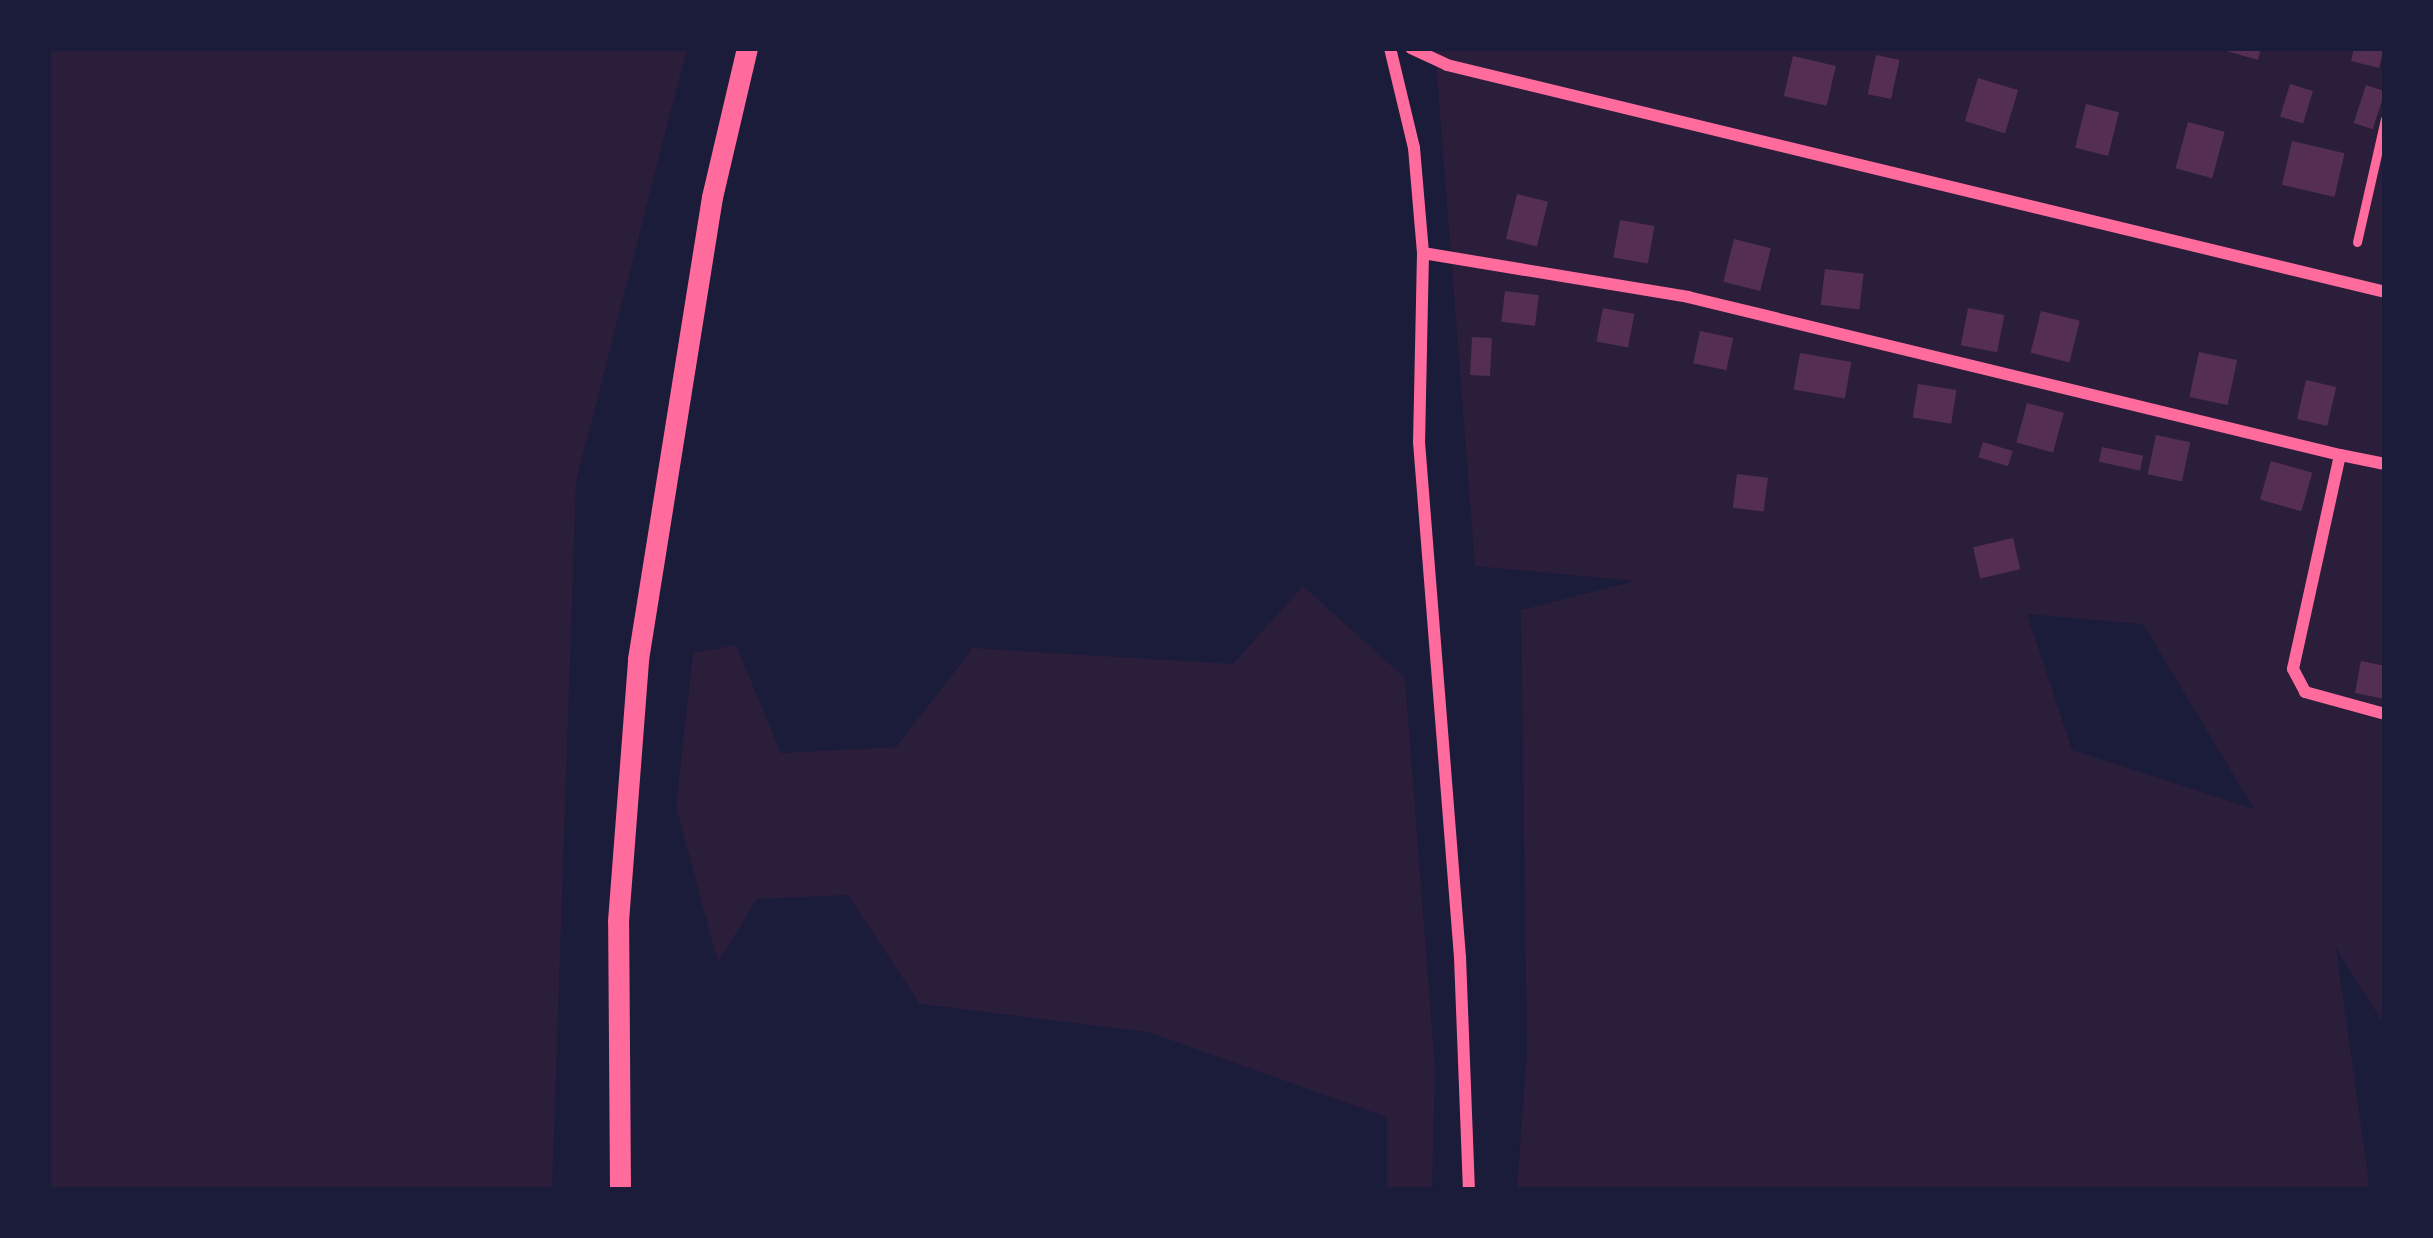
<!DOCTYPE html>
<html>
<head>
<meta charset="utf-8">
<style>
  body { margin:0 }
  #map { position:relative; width:2433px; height:1238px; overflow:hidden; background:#1b1b3a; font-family:"Fira Sans Condensed",sans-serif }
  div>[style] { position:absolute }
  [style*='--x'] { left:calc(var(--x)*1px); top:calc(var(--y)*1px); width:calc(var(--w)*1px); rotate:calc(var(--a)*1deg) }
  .green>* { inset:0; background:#2a1e3b }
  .building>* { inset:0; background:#542f53; transform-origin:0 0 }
  .service>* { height:9px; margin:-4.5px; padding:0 4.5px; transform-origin:4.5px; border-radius:4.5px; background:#ff6b9d }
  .minor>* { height:12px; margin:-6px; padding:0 6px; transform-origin:6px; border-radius:6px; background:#ff6b9d }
  .tertiary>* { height:21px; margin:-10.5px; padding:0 10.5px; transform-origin:10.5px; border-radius:10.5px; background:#ff6b9d }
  span { translate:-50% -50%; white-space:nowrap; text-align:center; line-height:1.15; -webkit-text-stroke:12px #1b1b3a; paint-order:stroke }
  .frame { position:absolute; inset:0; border:51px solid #1b1b3a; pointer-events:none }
</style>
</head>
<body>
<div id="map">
  <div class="green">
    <i style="clip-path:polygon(48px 48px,687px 48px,576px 482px,552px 1190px,48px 1190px)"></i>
    <i style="clip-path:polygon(evenodd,1435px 48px,2385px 48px,2385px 1026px,2336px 948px,2370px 1190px,1517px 1190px,1527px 1051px,1521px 610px,1635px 581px,1475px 566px,1435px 48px,2027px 614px,2143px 624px,2254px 809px,2072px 750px,2027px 614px)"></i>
    <i style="clip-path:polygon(1303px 586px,1405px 678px,1435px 1068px,1432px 1190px,1387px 1190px,1387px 1117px,1148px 1032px,920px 1004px,848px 895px,757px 899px,718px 962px,676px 807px,693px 653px,736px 645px,781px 753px,896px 747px,973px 648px,1233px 664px)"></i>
  </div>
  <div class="building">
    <i style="clip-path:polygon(2216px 48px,2261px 48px,2258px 60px)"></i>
    <i style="clip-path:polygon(2354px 48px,2384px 48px,2379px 68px,2351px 61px)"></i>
    <i style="left:1876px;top:55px;width:24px;height:40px;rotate:12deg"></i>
    <i style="left:1793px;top:56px;width:44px;height:41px;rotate:13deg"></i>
    <i style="left:1978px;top:78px;width:42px;height:45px;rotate:17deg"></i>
    <i style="left:2290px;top:84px;width:24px;height:34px;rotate:17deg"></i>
    <i style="left:2366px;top:85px;width:20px;height:40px;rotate:18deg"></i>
    <i style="left:2086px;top:104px;width:34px;height:45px;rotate:14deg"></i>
    <i style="left:2188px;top:122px;width:38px;height:48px;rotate:15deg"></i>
    <i style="left:2292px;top:141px;width:54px;height:45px;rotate:13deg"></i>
    <i style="left:1517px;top:194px;width:32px;height:46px;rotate:14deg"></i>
    <i style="left:1620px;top:220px;width:35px;height:38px;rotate:10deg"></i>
    <i style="left:1734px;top:239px;width:38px;height:44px;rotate:14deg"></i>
    <i style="left:1825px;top:269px;width:39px;height:36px;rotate:7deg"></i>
    <i style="left:1505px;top:291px;width:34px;height:31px;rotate:7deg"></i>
    <i style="left:1603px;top:308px;width:32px;height:34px;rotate:11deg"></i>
    <i style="left:1968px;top:308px;width:37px;height:38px;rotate:11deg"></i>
    <i style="left:2041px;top:311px;width:40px;height:43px;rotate:14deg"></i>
    <i style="left:1700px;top:331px;width:34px;height:33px;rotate:12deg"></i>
    <i style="left:1472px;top:337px;width:20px;height:38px;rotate:3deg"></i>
    <i style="left:2199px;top:352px;width:39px;height:46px;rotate:12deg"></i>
    <i style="left:1800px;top:353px;width:52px;height:37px;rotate:10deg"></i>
    <i style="left:2306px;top:380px;width:31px;height:40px;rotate:13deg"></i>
    <i style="left:1918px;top:384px;width:39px;height:34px;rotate:9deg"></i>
    <i style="left:2027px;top:403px;width:38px;height:41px;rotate:15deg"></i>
    <i style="left:2156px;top:435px;width:35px;height:40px;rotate:12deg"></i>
    <i style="left:1983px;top:442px;width:31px;height:16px;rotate:17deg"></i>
    <i style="left:2102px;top:447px;width:42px;height:15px;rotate:12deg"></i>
    <i style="left:2271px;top:461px;width:43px;height:40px;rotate:16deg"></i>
    <i style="left:1737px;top:474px;width:31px;height:34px;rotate:7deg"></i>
    <i style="left:2013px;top:538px;width:32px;height:41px;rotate:77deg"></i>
    <i style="clip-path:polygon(2361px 661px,2385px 666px,2385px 699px,2355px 693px)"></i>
  </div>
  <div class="service">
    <i style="--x:2357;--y:242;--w:126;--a:-77.2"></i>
  </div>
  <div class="minor">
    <i style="--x:1390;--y:48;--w:103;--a:76.5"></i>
    <i style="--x:1414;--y:148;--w:105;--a:85.1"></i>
    <i style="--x:1423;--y:253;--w:189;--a:91.2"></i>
    <i style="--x:1419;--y:442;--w:517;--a:85.45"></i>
    <i style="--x:1460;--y:957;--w:233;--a:87.8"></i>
    <i style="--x:1411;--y:48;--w:40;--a:25"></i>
    <i style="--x:1447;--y:65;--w:965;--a:13.6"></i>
    <i style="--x:1423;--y:253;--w:269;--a:9.4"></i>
    <i style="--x:1688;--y:297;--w:671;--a:13.62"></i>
    <i style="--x:2385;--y:464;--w:46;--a:-168.7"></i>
    <i style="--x:2340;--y:455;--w:219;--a:102.4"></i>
    <i style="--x:2293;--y:669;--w:26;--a:62"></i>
    <i style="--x:2305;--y:692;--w:83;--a:15.4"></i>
  </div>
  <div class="tertiary">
    <i style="--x:620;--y:1190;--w:269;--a:-90.4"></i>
    <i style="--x:618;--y:921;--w:263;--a:-85.6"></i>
    <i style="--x:638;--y:659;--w:468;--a:-80.9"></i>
    <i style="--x:712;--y:197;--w:153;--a:-76.8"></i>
  </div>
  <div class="frame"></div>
</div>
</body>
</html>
